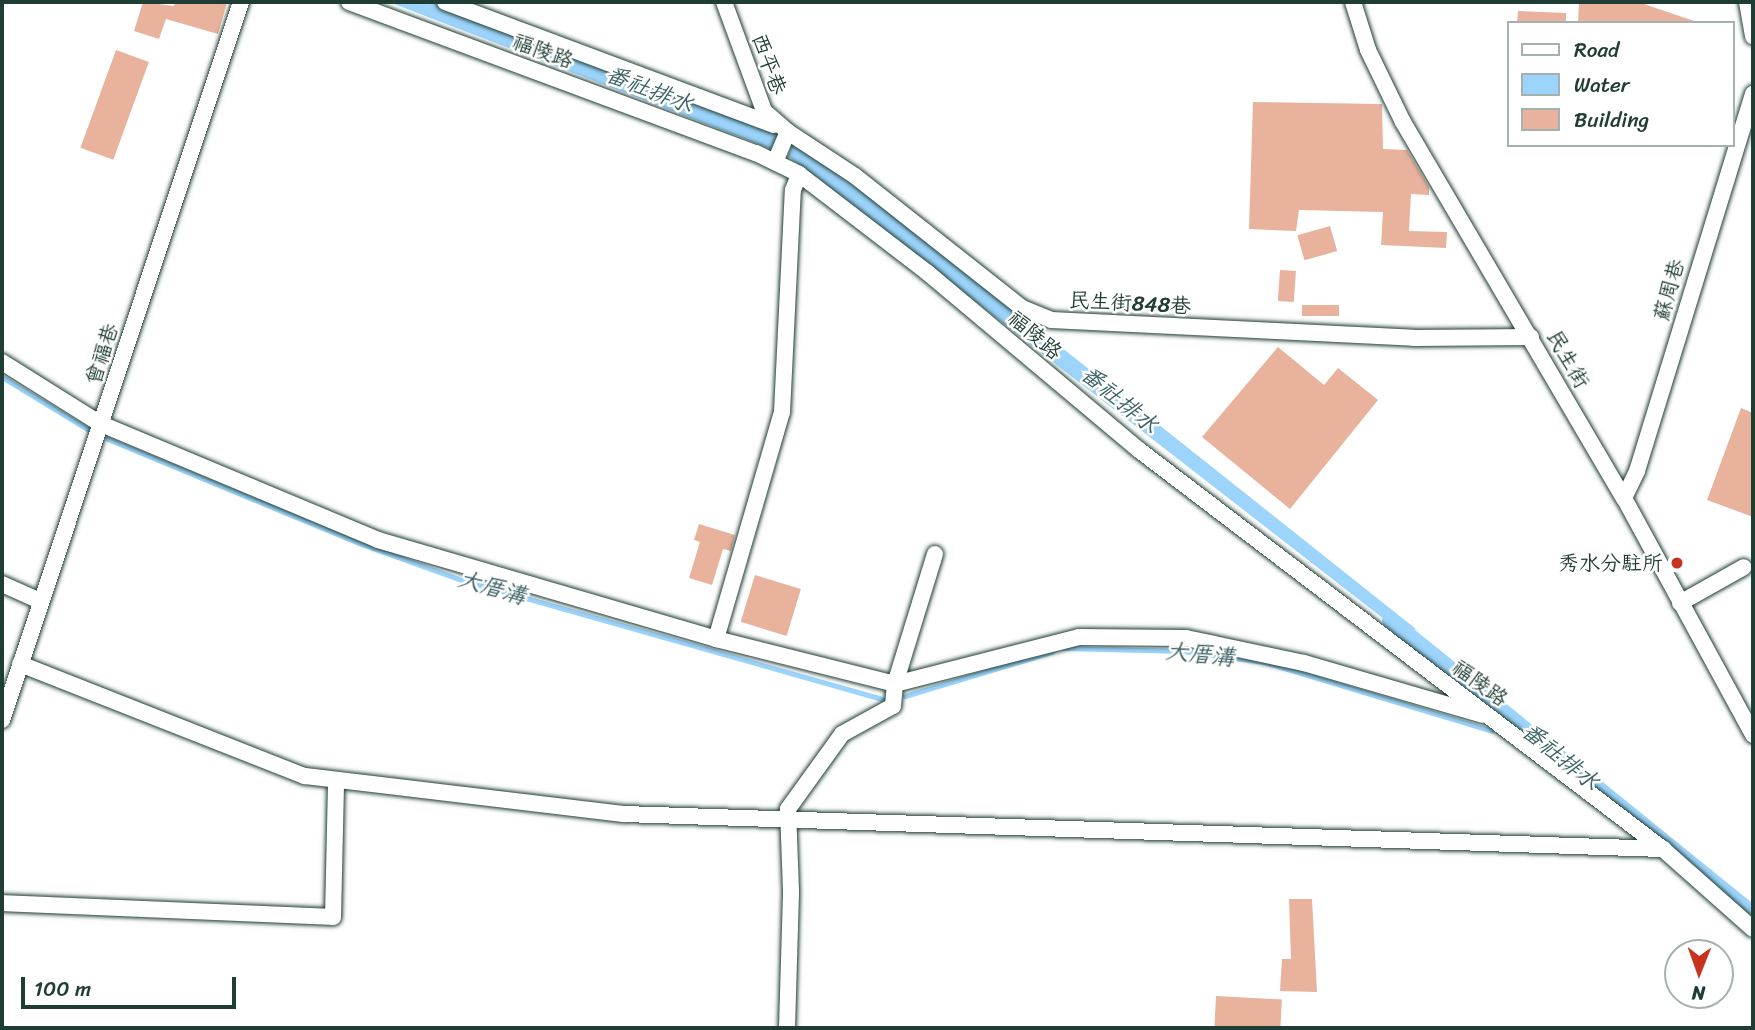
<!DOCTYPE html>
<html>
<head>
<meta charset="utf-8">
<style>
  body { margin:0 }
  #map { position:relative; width:1755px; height:1030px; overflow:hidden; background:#fff; font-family:Sriracha,"LXGW WenKai TC",sans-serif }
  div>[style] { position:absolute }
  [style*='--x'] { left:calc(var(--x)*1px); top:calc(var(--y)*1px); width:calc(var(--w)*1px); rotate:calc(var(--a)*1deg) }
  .water>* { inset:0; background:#9dd4fc }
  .stream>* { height:4.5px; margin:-2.25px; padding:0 2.25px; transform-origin:2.25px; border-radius:2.25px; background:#9dd4fc }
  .canal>* { height:16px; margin:-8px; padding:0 8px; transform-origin:8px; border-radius:8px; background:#9dd4fc }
  .building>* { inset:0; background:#e8b29d; transform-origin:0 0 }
  .roads { filter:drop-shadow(0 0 2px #1f3d34) drop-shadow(0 0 2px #1f3d34) }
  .minor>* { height:16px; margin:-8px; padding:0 8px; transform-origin:8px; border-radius:8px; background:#fff }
  .dots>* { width:19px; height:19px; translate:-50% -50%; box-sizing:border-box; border:4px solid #fff; border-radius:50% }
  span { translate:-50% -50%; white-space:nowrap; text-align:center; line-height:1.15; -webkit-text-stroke:5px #fff; paint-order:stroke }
  .street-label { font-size:21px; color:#1f3d34 }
  .poi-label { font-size:21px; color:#1f3d34 }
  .right { translate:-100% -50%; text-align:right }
  .water-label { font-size:23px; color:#3e6366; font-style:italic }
  .frame { position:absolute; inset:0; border:4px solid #1f3d34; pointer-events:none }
  .legend { position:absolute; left:1507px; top:21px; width:228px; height:126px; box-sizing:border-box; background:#fff; border:2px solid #a5b1ae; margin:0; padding:9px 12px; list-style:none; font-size:21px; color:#1f3d34 }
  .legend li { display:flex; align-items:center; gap:14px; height:35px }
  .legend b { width:35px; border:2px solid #a5b1ae }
  .north { position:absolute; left:1664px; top:939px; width:70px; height:70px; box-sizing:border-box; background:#fff; border:2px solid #a5b1ae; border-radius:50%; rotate:181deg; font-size:19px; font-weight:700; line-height:28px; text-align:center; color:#1f3d34 }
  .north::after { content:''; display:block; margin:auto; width:24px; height:32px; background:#c8321e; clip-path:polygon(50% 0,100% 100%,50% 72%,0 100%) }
  .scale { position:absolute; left:21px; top:977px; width:215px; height:32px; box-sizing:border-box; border:4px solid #1f3d34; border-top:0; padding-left:9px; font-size:21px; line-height:24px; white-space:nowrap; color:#1f3d34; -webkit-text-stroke:5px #fff; paint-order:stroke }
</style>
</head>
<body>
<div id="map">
  <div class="water">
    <i style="clip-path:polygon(389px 2px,434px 2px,657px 83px,778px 134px,771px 149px)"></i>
    <i style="clip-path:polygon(793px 143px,895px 215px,1416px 629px,1402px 633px,788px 156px)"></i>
  </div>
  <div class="stream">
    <i style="--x:2;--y:377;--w:108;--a:31.3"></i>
    <i style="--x:108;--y:439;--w:272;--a:22.5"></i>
    <i style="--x:359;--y:543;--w:109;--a:19.8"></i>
    <i style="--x:462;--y:580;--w:444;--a:15.8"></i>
    <i style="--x:1064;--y:648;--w:118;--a:1.5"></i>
    <i style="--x:1182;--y:651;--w:83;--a:7.6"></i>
    <i style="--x:1264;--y:662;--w:238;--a:16.8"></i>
    <i style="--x:905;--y:696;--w:153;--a:-16.7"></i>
    <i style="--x:1527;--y:730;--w:1;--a:0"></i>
  </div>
  <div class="canal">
    <i style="--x:1390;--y:620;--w:467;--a:39"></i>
  </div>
  <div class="building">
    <i style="clip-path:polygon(143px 2px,174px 6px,175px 2px,227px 2px,218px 34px,166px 19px,159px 39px,134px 31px)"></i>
    <i style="clip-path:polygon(1579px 2px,1644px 4px,1700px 23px,1578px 23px)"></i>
    <i style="clip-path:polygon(1518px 11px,1566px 13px,1566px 23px,1517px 23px)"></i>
    <i style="left:116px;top:50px;width:35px;height:104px;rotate:20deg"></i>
    <i style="clip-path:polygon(1253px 102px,1382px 104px,1383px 149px,1407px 150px,1429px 187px,1429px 195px,1411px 194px,1409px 231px,1447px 232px,1446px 248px,1381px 245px,1383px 212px,1299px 210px,1296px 231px,1249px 229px)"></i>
    <i style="left:1330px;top:226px;width:26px;height:34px;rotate:74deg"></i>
    <i style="left:1280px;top:270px;width:16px;height:31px;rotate:4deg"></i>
    <i style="left:1302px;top:305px;width:37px;height:11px"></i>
    <i style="clip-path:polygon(1278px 347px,1324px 385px,1338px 368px,1378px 400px,1290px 509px,1202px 437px)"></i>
    <i style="clip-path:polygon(1741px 408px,1753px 413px,1753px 517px,1707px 500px)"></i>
    <i style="clip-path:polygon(699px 524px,735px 535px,731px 551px,723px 549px,712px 585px,689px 578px,700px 542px,694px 540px)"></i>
    <i style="left:755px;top:575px;width:48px;height:49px;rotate:17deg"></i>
    <i style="clip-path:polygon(1289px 899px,1312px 899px,1317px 992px,1280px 991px,1282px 959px,1291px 959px)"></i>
    <i style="left:1216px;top:996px;width:66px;height:32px;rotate:3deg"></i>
  </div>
  <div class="roads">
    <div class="minor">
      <i style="--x:349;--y:2;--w:434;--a:20.4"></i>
      <i style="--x:756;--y:153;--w:48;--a:26"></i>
      <i style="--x:799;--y:174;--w:163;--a:37.5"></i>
      <i style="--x:928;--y:273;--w:275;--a:40"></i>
      <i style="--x:1139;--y:450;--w:659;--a:37.29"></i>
      <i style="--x:1663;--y:849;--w:120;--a:41.6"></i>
      <i style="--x:445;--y:2;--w:351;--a:20.5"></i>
      <i style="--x:724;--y:2;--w:116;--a:69.8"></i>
      <i style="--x:764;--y:111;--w:32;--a:41"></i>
      <i style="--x:788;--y:132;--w:80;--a:33.3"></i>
      <i style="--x:855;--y:176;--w:213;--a:38.3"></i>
      <i style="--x:1022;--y:308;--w:31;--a:22"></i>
      <i style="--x:1051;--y:320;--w:363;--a:2.8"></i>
      <i style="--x:1414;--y:338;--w:117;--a:-0.5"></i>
      <i style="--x:1353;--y:2;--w:50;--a:72.6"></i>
      <i style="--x:1368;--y:50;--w:80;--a:64.1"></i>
      <i style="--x:1403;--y:122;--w:436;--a:59.6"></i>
      <i style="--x:1624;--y:498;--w:270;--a:61.4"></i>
      <i style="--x:1747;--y:2;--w:35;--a:80"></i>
      <i style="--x:775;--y:162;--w:33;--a:-67"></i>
      <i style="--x:2;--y:362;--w:117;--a:32.1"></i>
      <i style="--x:101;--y:424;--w:300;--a:22.7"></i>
      <i style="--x:378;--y:540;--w:352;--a:16.3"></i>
      <i style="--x:716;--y:639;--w:185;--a:14.1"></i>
      <i style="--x:895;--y:684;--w:190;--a:-14.3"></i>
      <i style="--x:1079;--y:637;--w:107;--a:0.5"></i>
      <i style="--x:1186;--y:638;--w:121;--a:12"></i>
      <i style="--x:1304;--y:663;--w:186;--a:16.2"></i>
      <i style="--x:1624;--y:498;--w:30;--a:-64"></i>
      <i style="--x:1637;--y:471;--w:395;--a:-72.9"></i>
      <i style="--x:2;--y:584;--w:39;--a:24"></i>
      <i style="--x:1680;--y:603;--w:73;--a:-29.4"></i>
      <i style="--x:716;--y:639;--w:236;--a:-73.8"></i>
      <i style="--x:782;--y:412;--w:222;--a:-87.2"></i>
      <i style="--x:793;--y:190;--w:17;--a:-69"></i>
      <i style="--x:20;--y:664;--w:306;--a:21.5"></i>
      <i style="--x:305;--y:776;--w:321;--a:6.8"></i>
      <i style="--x:624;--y:814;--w:1040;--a:1.93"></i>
      <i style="--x:2;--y:720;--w:757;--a:-71.59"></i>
      <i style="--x:2;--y:903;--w:331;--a:2.4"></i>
      <i style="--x:333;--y:917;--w:137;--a:-88.7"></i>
      <i style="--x:787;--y:1028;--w:137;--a:-88.3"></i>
      <i style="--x:791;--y:891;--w:82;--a:-92.1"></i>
      <i style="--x:788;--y:809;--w:92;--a:-54.2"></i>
      <i style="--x:842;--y:734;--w:58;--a:-28.8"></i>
      <i style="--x:893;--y:706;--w:22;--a:-85"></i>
      <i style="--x:895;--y:684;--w:136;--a:-72.9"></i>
    </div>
  </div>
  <div class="dots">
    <i style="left:1677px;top:563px;background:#c8321e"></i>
  </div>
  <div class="street-label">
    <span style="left:543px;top:51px;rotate:20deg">福陵路</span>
    <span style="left:769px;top:64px;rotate:70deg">西平巷</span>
    <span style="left:1669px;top:290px;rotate:-74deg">蘇周巷</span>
    <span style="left:1130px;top:303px;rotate:3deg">民生街848巷</span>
    <span style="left:1035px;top:335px;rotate:40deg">福陵路</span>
    <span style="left:102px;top:354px;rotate:-72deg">曾福巷</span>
    <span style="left:1568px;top:359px;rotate:60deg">民生街</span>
    <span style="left:1480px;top:683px;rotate:36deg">福陵路</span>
  </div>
  <div class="poi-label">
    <span class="right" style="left:1663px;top:563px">秀水分駐所</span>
  </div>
  <div class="water-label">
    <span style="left:649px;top:90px;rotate:21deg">番社排水</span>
    <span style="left:1119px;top:400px;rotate:39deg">番社排水</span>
    <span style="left:492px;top:588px;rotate:16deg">大厝溝</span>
    <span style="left:1200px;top:655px;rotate:6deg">大厝溝</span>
    <span style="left:1560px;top:757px;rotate:39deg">番社排水</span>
  </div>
  <div class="frame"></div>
  <ul class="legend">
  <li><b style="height:9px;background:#fff"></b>Road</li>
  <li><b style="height:19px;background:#9dd4fc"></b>Water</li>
  <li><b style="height:19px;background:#e8b29d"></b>Building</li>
  </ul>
  <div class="north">N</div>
  <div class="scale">100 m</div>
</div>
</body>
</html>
